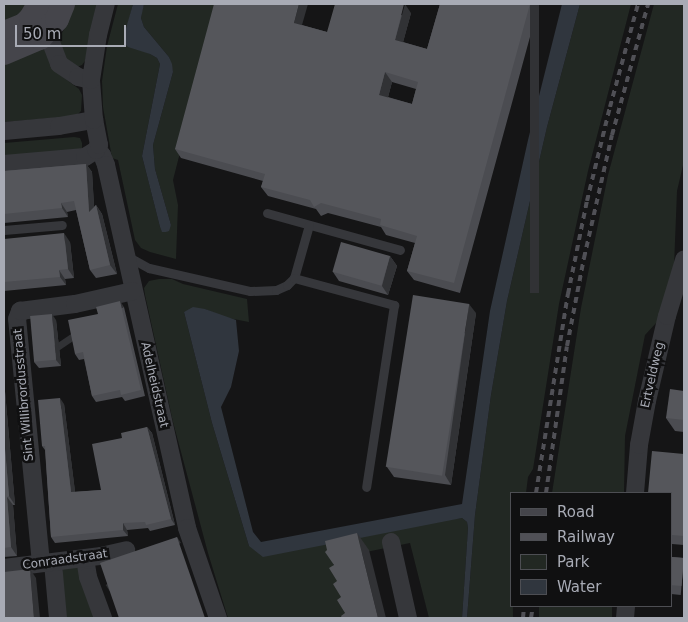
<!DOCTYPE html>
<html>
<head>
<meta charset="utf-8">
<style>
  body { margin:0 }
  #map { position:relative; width:688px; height:622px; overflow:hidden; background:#151516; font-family:"DejaVu Sans",sans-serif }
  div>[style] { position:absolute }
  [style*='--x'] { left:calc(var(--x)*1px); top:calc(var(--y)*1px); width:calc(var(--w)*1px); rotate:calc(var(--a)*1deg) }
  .green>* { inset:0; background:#222823; transform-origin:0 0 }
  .water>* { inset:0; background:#30363e }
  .service>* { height:9px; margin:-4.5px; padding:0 4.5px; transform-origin:4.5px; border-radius:4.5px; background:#36373b }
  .minor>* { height:18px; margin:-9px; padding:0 9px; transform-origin:9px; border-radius:9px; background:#36373b }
  .secondary>* { height:24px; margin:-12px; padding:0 12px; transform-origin:12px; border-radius:12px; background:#45454b }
  .rail>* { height:4px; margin-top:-2px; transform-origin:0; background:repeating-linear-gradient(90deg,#505056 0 6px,transparent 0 11px) }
  .wall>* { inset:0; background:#4b4c51; transform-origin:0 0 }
  .shaded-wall>* { inset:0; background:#313235; transform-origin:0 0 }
  .building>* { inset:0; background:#55565b; transform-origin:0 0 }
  span { translate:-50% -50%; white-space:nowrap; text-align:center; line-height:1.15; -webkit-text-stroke:5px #101011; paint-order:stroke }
  .street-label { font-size:12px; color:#a8abb5 }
  .frame { position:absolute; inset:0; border:5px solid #a8abb5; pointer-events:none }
  .legend { position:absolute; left:510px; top:492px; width:162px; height:115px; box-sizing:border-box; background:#101011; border:1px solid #4d4e53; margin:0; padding:6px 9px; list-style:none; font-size:15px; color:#a8abb5 }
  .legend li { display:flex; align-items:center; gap:10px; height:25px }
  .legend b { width:25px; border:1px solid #4d4e53 }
  .scale { position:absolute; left:15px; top:25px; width:111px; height:22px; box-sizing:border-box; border:2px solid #a8abb5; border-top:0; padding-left:6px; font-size:15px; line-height:18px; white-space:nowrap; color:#a8abb5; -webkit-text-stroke:4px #101011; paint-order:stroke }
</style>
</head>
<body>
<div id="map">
  <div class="green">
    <i style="clip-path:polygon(4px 4px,34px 4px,4px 28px)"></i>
    <i style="clip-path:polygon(73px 4px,99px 4px,85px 61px,82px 65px,77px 67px,65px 62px,58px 40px,66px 26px)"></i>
    <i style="clip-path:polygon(118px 4px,133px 4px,124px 39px,157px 58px,160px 64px,142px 156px,160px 227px,162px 231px,166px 232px,171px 225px,155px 169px,153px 145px,173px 72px,169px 57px,144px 27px,141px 18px,142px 11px,144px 4px,218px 4px,173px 180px,178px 205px,176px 259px,150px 252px,141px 248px,135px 240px,118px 160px,112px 158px,103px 107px,102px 81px,107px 46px)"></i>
    <i style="clip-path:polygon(580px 4px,631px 4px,588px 171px,559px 304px,533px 469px,528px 477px,526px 493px,512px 493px,513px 618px,467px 618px,475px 515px,491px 395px,507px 301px,547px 127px)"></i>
    <i style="clip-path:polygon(654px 4px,684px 4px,684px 161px,677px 191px,674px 267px,657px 322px,645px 335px,625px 436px,624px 493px,552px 493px,581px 308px,608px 175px)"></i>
    <i style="clip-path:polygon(44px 48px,59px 74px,79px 89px,82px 95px,81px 111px,76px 116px,4px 122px,4px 63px)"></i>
    <i style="clip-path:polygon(74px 137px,80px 138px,82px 143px,82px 148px,79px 152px,4px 159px,4px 143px)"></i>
    <i style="clip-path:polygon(159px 279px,172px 279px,183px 284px,247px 299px,249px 322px,223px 317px,205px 309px,184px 312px,212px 423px,249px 546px,462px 518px,467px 522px,468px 528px,462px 618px,429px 618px,410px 543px,332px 559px,346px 618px,228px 618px,208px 553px,173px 422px,145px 295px,144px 288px,149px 281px)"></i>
    <i style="clip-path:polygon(75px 566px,79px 569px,97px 618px,64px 618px,61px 576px,63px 569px)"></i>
    <i style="left:539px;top:606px;width:73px;height:12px"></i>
  </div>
  <div class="water">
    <i style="clip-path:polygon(133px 4px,144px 4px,141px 18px,144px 27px,169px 57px,172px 64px,173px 72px,153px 145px,155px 169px,171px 225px,169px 231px,166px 232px,162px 232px,160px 227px,142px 156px,160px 64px,157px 58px,150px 54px,128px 47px,125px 44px,124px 35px)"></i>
    <i style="clip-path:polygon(562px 4px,580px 4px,547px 127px,507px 301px,491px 395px,475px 515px,467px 618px,462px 618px,468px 528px,467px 522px,462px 518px,263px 557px,249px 546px,212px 423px,184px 312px,193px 307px,205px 309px,236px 320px,239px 351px,231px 387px,221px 407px,253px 532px,261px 542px,462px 504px,490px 311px,528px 140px)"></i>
  </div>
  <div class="service">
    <i style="--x:267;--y:213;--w:138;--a:15.5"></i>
    <i style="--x:4;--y:230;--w:58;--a:-4.9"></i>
    <i style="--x:127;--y:256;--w:25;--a:29"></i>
    <i style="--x:149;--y:268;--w:104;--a:12.8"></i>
    <i style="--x:250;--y:291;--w:26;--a:-2"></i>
    <i style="--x:276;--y:290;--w:12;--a:-24"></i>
    <i style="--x:287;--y:285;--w:10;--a:-45"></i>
    <i style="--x:294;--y:278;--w:55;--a:-74.2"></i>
    <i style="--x:294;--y:278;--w:104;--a:15.1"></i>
    <i style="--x:394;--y:305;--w:184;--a:98.7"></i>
  </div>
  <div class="minor">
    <i style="--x:47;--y:32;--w:34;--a:69"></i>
    <i style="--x:59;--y:64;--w:23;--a:34"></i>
    <i style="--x:78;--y:77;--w:13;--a:13"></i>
    <i style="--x:4;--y:131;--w:55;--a:-5.2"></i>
    <i style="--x:59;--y:126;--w:36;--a:-10"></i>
    <i style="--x:96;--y:150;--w:8;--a:40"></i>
    <i style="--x:102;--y:155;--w:11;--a:68"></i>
    <i style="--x:106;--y:165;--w:372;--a:77.4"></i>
    <i style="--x:187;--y:528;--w:95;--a:71"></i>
    <i style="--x:4;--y:164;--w:81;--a:-4.9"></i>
    <i style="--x:85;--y:157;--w:13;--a:-32"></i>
    <i style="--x:96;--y:150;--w:6;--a:-59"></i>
    <i style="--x:99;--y:145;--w:25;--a:-101"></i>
    <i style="--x:94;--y:120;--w:40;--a:-94.3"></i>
    <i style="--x:91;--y:80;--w:46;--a:-81.2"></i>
    <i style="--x:98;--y:35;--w:32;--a:-76"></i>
    <i style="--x:635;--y:493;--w:48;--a:-85.2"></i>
    <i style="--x:639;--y:445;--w:45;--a:-79.7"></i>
    <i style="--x:647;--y:401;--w:87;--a:-76.8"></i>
    <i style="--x:667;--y:316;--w:59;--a:-73.1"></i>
    <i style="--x:391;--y:542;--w:78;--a:77.4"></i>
    <i style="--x:85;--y:558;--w:19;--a:81"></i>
    <i style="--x:88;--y:577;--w:44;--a:69.9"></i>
    <i style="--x:41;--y:563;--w:245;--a:-95.6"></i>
    <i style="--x:17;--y:319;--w:9;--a:-69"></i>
    <i style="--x:20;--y:311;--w:55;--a:-7.3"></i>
    <i style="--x:75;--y:304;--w:59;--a:-12.6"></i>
    <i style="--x:53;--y:563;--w:55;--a:84.8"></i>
    <i style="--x:4;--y:568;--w:98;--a:-7.1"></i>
    <i style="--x:101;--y:556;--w:26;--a:-13"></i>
    <i style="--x:625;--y:618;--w:12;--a:-85"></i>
  </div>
  <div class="secondary">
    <i style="--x:4;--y:33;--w:22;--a:-22"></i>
    <i style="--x:24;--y:25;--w:10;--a:-45"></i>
    <i style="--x:31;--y:18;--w:16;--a:-60"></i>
    <i style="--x:4;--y:53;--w:39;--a:-23"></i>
    <i style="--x:40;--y:38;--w:25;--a:-48"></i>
    <i style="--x:57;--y:19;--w:16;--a:-68"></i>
  </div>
  <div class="rail">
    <i style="--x:536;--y:493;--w:202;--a:-80.9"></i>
    <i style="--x:568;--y:294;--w:95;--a:-78.5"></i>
    <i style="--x:587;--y:201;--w:97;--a:-76.3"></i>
    <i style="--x:610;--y:107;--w:107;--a:-74.8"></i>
    <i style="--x:546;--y:493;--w:148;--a:-81.9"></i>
    <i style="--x:567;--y:346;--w:90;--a:-79.1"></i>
    <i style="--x:584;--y:258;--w:126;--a:-77.2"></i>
    <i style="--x:612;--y:135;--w:136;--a:-74.6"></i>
    <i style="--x:523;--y:618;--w:12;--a:-85"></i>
    <i style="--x:531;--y:618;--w:12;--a:-81"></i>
  </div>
  <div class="wall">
    <i style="clip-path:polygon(evenodd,440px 4px,539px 4px,460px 293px,414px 280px,407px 271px,415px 243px,386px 235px,381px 227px,328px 213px,321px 216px,316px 209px,268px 196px,261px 187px,263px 181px,181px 158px,175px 149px,302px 25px,327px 32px,411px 13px,403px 42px,427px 49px,440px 4px,392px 82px,416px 89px,412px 104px,388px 97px,392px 82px)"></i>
    <i style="clip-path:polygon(86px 164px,92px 172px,94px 207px,96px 205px,102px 214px,117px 274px,96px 278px,90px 270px,76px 210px,67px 212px,68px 217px,4px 223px,4px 171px)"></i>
    <i style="clip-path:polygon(4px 239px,70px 242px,74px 278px,65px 279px,66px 285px,4px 291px)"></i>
    <i style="clip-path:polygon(390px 256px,397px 266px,388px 295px,339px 281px,333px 272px)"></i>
    <i style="clip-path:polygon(124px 307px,145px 396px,125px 401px,122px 397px,96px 402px,92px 396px,84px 359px,79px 360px,75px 354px,98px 314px)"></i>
    <i style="clip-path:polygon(476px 313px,451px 485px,394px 477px,387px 467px)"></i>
    <i style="clip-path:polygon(56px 320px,61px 366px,39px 368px,34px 362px)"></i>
    <i style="clip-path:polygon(4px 380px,15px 505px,13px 505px,17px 556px,4px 557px)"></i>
    <i style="clip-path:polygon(684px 391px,684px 432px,675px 431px,666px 418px)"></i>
    <i style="clip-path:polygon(64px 404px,75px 492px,101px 490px,122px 438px,147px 427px,152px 433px,175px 525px,150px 531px,148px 528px,127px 530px,128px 536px,55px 543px,51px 537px,45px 450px,42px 446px)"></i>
    <i style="clip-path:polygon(684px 454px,684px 545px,672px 544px,672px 493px)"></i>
    <i style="left:672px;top:557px;width:12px;height:37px;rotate:5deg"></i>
  </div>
  <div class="shaded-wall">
    <i style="clip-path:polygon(299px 4px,308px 4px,300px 32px,294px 23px)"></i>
    <i style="clip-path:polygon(405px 4px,411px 13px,401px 50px,395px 40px)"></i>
    <i style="left:530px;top:4px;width:9px;height:289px"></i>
    <i style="clip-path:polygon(385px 72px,392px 82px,386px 105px,379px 95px)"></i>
    <i style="clip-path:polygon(86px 164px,92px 172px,95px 221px,89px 212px)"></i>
    <i style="clip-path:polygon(61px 203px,67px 212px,68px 217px,62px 208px)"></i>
    <i style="clip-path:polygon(96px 205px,102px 214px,117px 274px,110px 265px)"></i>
    <i style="clip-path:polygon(64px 233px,70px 242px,74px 278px,68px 269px)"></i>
    <i style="clip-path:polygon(390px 256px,397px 266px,388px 295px,382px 286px)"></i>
    <i style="clip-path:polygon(59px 270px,65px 279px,66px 285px,60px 277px)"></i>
    <i style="left:120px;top:301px;width:7px;height:91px;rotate:56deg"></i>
    <i style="clip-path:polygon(469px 304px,476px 313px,451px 485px,445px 475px)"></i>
    <i style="clip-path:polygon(52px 314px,56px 320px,61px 366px,56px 360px)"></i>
    <i style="clip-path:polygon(4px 380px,15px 505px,9px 496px,4px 437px)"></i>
    <i style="clip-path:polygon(60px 398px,64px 404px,76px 499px,71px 492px)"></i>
    <i style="clip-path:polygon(147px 427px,152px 433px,175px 525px,171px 519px)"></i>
    <i style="clip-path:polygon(7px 497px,13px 505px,17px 556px,11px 547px)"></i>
    <i style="clip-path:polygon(123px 523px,127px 530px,128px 536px,123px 530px)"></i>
    <i style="clip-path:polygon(357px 533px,369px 550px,386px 618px,378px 618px)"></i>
    <i style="left:177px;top:537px;width:7px;height:86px;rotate:56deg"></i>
    <i style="clip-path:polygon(30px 569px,36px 578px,40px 618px,34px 618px)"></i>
  </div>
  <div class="building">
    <i style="clip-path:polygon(evenodd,214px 4px,299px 4px,294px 23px,327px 32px,335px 4px,404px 4px,395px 40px,427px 49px,440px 4px,530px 4px,454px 283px,407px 271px,417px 236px,380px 225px,381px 219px,321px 203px,314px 207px,310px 200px,261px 187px,265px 174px,175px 149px,214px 4px,385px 72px,418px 82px,412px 104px,379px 95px,385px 72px)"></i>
    <i style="clip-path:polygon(86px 164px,89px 212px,96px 205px,110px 265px,90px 270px,74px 201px,61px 203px,62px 208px,4px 214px,4px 171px)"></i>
    <i style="clip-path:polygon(64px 233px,68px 269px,59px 270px,60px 277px,4px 282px,4px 239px)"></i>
    <i style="left:341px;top:242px;width:51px;height:31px;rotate:16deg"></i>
    <i style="left:413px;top:295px;width:57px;height:174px;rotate:9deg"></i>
    <i style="clip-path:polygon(120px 301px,141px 390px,121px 395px,120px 390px,92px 396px,83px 352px,75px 354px,68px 320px,98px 314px,96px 307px)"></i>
    <i style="left:52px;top:314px;width:46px;height:22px;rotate:85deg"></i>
    <i style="clip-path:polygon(670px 389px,684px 391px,684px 420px,666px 418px)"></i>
    <i style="clip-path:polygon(60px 398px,71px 492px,101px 490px,92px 444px,122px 438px,121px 433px,147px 427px,171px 519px,146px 525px,145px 522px,123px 523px,123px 530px,51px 537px,45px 446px,42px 446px,38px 400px)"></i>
    <i style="clip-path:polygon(4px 437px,9px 496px,7px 497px,11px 547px,4px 548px)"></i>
    <i style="clip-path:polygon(652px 451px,684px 454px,684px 536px,672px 535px,672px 493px,648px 493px)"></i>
    <i style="clip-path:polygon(357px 533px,378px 618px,342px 618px,341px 616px,345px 613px,337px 600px,341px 597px,333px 584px,337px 581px,329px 568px,334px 565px,325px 552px,327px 550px,325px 541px)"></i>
    <i style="clip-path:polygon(177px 537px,205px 618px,119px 618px,100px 563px)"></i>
    <i style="left:672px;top:557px;width:12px;height:28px;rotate:5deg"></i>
    <i style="clip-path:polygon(30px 569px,34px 618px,4px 618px,4px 572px)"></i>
  </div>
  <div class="street-label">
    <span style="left:653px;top:375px;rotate:-77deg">Ertveldweg</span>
    <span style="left:154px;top:385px;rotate:77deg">Adelheidstraat</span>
    <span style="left:24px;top:395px;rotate:-95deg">Sint Willibrordusstraat</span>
    <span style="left:65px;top:560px;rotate:-8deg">Conraadstraat</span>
  </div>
  <div class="frame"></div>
  <ul class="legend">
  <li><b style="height:6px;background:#45454b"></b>Road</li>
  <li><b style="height:6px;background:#505056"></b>Railway</li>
  <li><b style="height:14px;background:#222823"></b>Park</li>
  <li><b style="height:14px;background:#30363e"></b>Water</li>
  </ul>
  <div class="scale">50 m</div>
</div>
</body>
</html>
